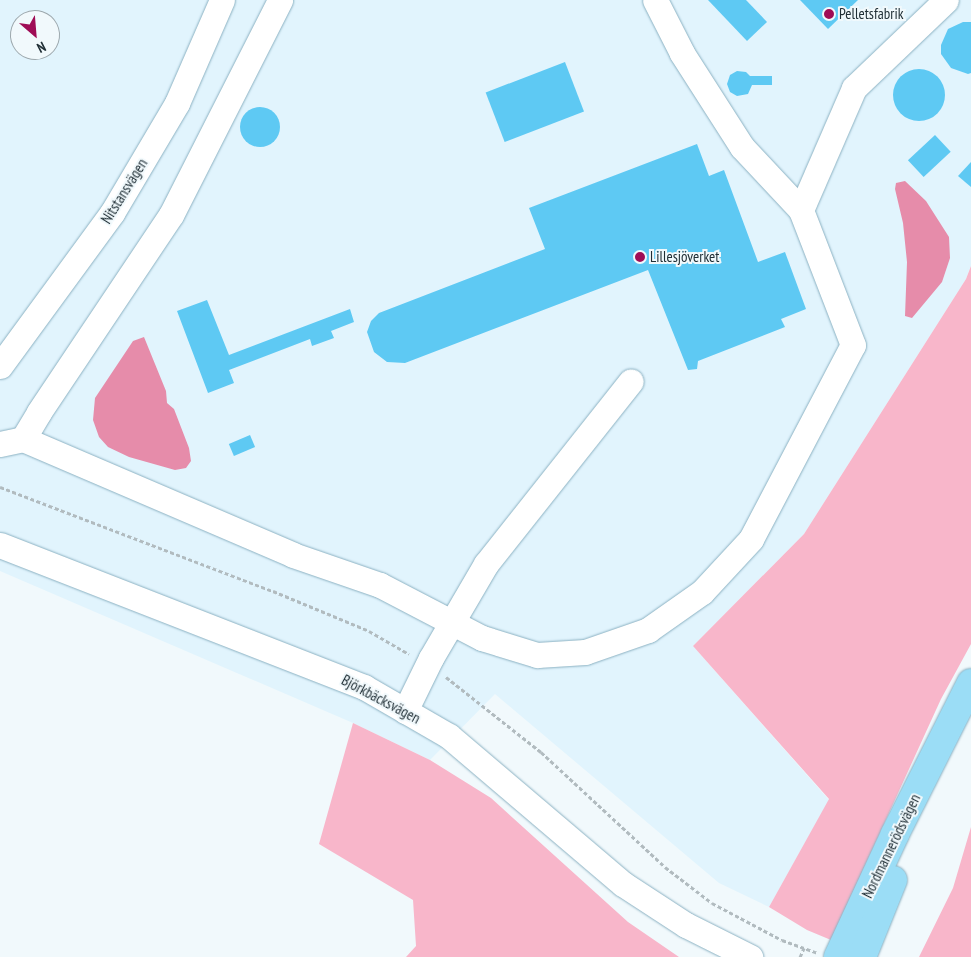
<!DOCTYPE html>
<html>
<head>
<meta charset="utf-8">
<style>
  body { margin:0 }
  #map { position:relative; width:971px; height:957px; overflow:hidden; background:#f1f9fc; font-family:"PT Sans Narrow",sans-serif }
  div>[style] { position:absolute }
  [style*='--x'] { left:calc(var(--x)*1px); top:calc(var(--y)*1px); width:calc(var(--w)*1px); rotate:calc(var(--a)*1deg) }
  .built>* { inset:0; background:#e1f4fd }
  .green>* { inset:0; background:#f8b6ca }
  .water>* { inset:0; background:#e68caa }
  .building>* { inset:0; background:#5ec9f3; transform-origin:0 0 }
  .round { border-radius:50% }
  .path>* { height:3px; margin-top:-1.5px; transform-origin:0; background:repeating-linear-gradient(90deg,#b1bbbf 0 4px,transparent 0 6.5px) }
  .roads { filter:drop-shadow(0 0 1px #8bb1c2) drop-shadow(0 0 1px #8bb1c2) }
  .minor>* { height:25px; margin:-12.5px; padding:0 12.5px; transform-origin:12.5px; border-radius:12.5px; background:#fff }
  .major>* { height:28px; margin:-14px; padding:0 14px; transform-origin:14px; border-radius:14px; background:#9bddf6 }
  .dots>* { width:14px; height:14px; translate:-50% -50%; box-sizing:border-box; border:2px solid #f1f9fc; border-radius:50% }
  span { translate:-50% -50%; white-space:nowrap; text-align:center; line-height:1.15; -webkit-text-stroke:4px #f1f9fc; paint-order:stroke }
  .poi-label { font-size:15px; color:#202f36 }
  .left { translate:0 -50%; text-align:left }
  .street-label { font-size:15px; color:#202f36 }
  .north { position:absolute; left:10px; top:10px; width:50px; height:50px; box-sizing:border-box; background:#f1f9fc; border:1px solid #9da8ad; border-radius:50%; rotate:153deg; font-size:14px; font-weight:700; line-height:20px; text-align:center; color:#202f36 }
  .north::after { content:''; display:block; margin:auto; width:18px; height:22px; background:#9f0d56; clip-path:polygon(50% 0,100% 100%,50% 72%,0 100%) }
</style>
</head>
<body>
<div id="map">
  <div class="built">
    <i style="clip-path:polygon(evenodd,0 0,971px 0,971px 266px,966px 279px,804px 534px,693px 646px,829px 800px,769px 907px,719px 883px,495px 694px,430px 760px,353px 723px,0 571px,0 0,20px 20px,50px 20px,50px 50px,20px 50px,20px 20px)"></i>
  </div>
  <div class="green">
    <i style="clip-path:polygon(971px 266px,971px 644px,941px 699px,831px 940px,807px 930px,769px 907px,829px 799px,693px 646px,804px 534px,966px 279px)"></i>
    <i style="clip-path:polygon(353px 723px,430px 760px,491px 798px,628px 922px,679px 957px,406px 957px,416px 946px,413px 900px,319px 844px)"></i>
    <i style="clip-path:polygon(971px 827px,971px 957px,919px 957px,953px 888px)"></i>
  </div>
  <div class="water">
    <i style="clip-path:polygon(905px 181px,926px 201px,949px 237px,950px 258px,942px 282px,912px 318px,905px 316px,907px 262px,903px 223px,895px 189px,896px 183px)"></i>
    <i style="clip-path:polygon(144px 337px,166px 391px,167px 403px,174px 409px,189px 448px,191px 461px,186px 468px,175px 470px,129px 457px,108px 447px,99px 437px,93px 420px,95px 398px,133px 341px)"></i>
  </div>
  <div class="building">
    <i style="clip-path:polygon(708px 0,746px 0,767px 22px,747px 41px)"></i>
    <i style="clip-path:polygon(800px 0,858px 0,828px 29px)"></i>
    <i style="clip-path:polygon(963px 22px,971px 22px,971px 73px,968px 74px,951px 68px,941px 54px,941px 45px,948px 29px)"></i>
    <i style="left:565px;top:62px;width:53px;height:85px;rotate:69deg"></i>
    <i class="round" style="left:893px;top:69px;width:52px;height:52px"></i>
    <i style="clip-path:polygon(737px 71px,746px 72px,750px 76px,772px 76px,772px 85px,752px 85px,748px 94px,737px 96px,730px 92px,727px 84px,730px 75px)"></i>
    <i class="round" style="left:240px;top:107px;width:40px;height:40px"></i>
    <i style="left:935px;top:135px;width:23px;height:37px;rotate:47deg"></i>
    <i style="clip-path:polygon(697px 144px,709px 176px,724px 170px,758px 262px,785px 252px,806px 309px,781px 319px,785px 327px,698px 361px,697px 369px,688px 370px,648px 270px,405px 363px,387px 362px,374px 352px,367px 332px,371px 321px,379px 313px,545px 249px,529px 208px)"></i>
    <i style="clip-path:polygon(971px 162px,971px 187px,958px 176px)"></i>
    <i style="clip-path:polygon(207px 300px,229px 355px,350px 309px,354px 322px,331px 331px,334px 338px,312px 346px,310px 339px,229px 370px,234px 383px,208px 393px,177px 311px)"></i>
    <i style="left:250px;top:435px;width:13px;height:23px;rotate:67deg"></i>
  </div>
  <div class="path">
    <i style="--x:0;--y:487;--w:292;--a:20.9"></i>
    <i style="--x:273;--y:591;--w:104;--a:22.6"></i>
    <i style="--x:369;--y:631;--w:46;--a:29.9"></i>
    <i style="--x:446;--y:677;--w:121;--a:38.3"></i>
    <i style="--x:541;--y:752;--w:169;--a:42.8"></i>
    <i style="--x:665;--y:867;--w:59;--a:37.5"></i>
    <i style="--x:712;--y:903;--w:79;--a:27.9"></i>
    <i style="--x:782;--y:940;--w:37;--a:20"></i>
    <i style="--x:800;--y:957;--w:10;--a:-66"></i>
  </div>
  <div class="roads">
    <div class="minor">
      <i style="--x:801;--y:210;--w:133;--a:-66.5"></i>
      <i style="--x:854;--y:88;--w:127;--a:-43.7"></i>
      <i style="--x:0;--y:366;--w:190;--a:-53.8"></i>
      <i style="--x:112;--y:213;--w:128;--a:-59.4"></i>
      <i style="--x:177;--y:103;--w:112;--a:-66.4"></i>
      <i style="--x:23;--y:439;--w:31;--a:-59"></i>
      <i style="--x:39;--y:412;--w:237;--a:-56.2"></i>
      <i style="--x:171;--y:215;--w:241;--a:-63.1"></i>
      <i style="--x:0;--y:444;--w:24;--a:-12"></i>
      <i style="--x:23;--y:439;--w:294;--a:23.2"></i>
      <i style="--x:293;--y:555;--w:92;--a:19"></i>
      <i style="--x:380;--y:585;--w:115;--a:27.5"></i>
      <i style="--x:482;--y:638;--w:58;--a:17.2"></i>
      <i style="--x:537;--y:655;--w:48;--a:-3.6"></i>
      <i style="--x:585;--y:652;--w:67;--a:-19.2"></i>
      <i style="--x:648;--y:630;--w:66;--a:-35.1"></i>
      <i style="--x:702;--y:592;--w:72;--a:-47.2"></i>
      <i style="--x:751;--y:539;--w:219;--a:-62.3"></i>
      <i style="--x:853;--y:345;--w:145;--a:-111.1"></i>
      <i style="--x:801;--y:210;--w:86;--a:-133.1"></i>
      <i style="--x:742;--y:147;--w:112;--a:-122.6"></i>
      <i style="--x:682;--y:53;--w:59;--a:-117"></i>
      <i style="--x:0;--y:545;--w:391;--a:21.3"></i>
      <i style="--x:364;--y:687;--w:98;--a:30"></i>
      <i style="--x:449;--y:736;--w:228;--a:40.4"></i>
      <i style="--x:623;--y:884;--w:75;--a:33.1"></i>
      <i style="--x:686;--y:925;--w:72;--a:26.6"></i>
      <i style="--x:405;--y:711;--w:59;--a:-63.9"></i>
      <i style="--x:431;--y:658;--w:109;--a:-59.7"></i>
      <i style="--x:486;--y:564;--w:233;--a:-51.6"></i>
    </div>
    <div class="major">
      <i style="--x:838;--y:957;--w:136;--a:-65.1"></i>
      <i style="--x:895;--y:834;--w:169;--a:-63.3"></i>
      <i style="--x:862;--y:957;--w:83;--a:-68.1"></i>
    </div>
  </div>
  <div class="dots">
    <i style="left:829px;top:14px;background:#9f0d56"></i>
    <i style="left:640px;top:257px;background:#9f0d56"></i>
  </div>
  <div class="poi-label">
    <span class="left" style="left:839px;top:14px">Pelletsfabrik</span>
    <span class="left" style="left:650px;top:257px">Lillesjöverket</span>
  </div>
  <div class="street-label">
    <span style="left:124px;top:191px;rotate:-58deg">Nitstansvägen</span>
    <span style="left:381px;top:699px;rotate:28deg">Björkbäcksvägen</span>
    <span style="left:891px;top:846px;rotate:-64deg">Nordmannerödsvägen</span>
  </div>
  <div class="north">N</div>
</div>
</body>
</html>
